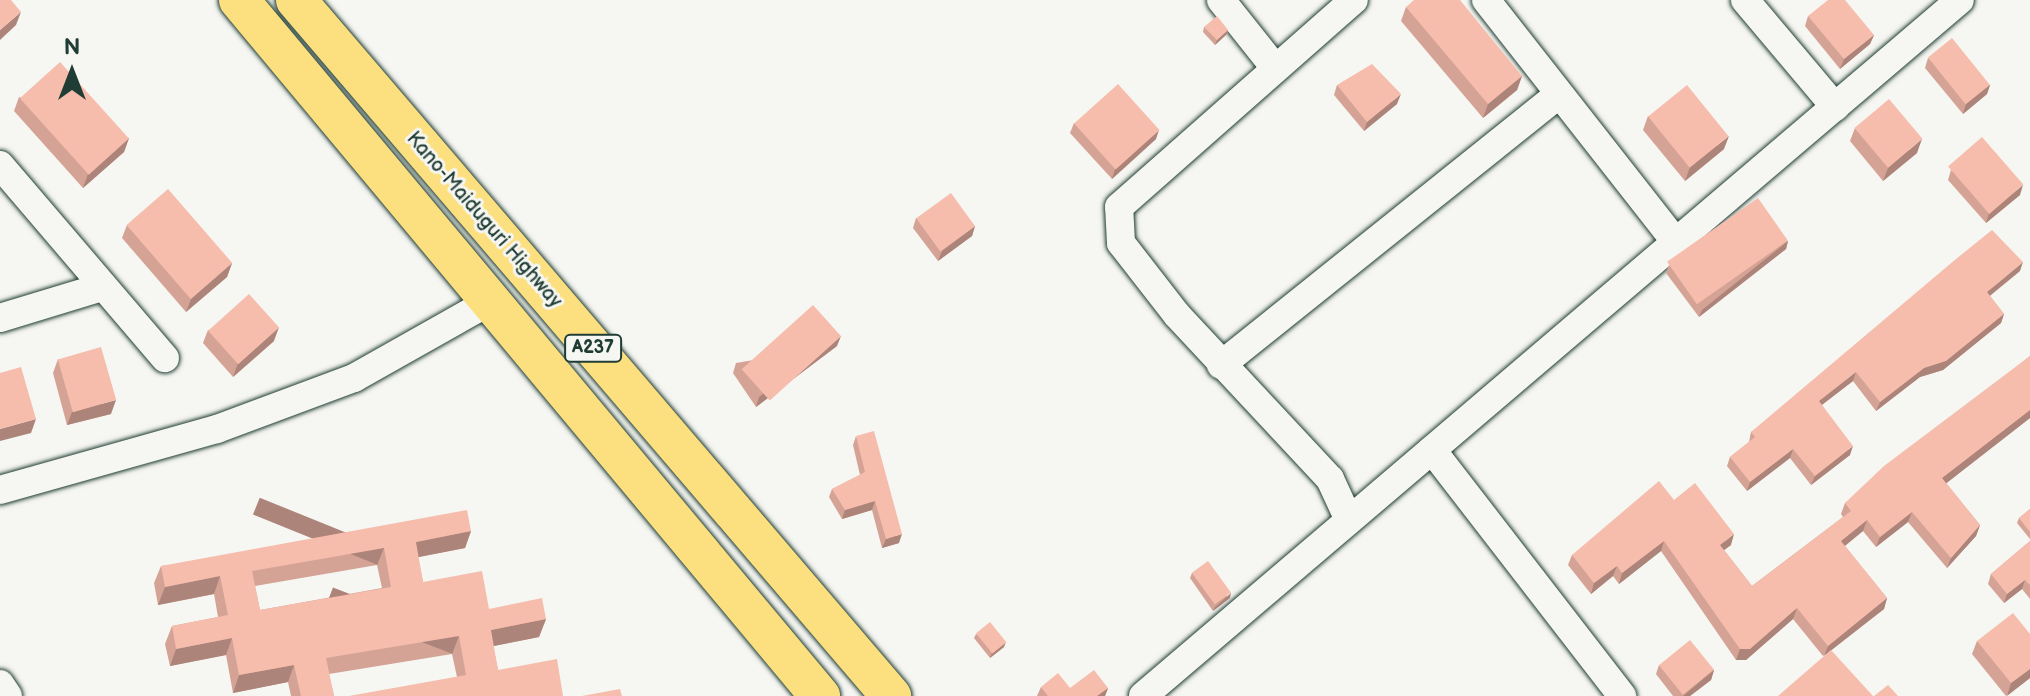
<!DOCTYPE html>
<html>
<head>
<meta charset="utf-8">
<style>
  body { margin:0 }
  #map { position:relative; width:2030px; height:696px; overflow:hidden; background:#f6f6f2; font-family:"Balsamiq Sans",sans-serif }
  div>[style] { position:absolute }
  [style*='--x'] { left:calc(var(--x)*1px); top:calc(var(--y)*1px); width:calc(var(--w)*1px); rotate:calc(var(--a)*1deg) }
  .roads { filter:drop-shadow(0 0 2px #1f3d34) drop-shadow(0 0 2px #1f3d34) }
  .minor>* { height:28px; margin:-14px; padding:0 14px; transform-origin:14px; border-radius:14px; background:#f6f6f2 }
  .highway>* { height:40px; margin:-20px; padding:0 20px; transform-origin:20px; border-radius:20px; background:#fce080 }
  .wall>* { inset:0; background:#d4a395 }
  .shaded-wall>* { inset:0; background:#ac8479; transform-origin:0 0 }
  .building>* { inset:0; background:#f6bdad; transform-origin:0 0 }
  span { translate:-50% -50%; white-space:nowrap; text-align:center; line-height:1.15; -webkit-text-stroke:6px #f6f6f2; paint-order:stroke }
  .shield-label span { padding:2px 6px; background:#f6f6f2; border:2px solid; border-radius:6px; -webkit-text-stroke-width:0 }
  .shield-label { font-size:18px; color:#1f3d34; font-weight:700 }
  .street-label { font-size:20px; color:#1f3d34 }
  .north { position:absolute; left:32px; top:32px; width:80px; height:80px; -webkit-text-stroke:6px #f6f6f2; paint-order:stroke; rotate:0deg; font-size:22px; font-weight:700; line-height:32px; text-align:center; color:#1f3d34 }
  .north::after { content:''; display:block; margin:auto; width:28px; height:36px; background:#1f3d34; clip-path:polygon(50% 0,100% 100%,50% 72%,0 100%) }
</style>
</head>
<body>
<div id="map">
  <div class="roads">
    <div class="minor">
      <i style="--x:1221;--y:0;--w:87;--a:51.5"></i>
      <i style="--x:1486;--y:0;--w:308;--a:51.9"></i>
      <i style="--x:1745;--y:0;--w:140;--a:49.9"></i>
      <i style="--x:0;--y:165;--w:254;--a:49.5"></i>
      <i style="--x:0;--y:318;--w:107;--a:-16.9"></i>
      <i style="--x:1221;--y:365;--w:433;--a:-38.7"></i>
      <i style="--x:1432;--y:450;--w:311;--a:52.3"></i>
      <i style="--x:0;--y:490;--w:225;--a:-15.7"></i>
      <i style="--x:217;--y:429;--w:146;--a:-20.4"></i>
      <i style="--x:354;--y:378;--w:161;--a:-29.4"></i>
      <i style="--x:1348;--y:518;--w:43;--a:-114.8"></i>
      <i style="--x:1330;--y:479;--w:224;--a:-133"></i>
      <i style="--x:1177;--y:315;--w:91;--a:-127.9"></i>
      <i style="--x:1121;--y:243;--w:36;--a:-93"></i>
      <i style="--x:1119;--y:207;--w:313;--a:-41.4"></i>
      <i style="--x:0;--y:684;--w:14;--a:56"></i>
      <i style="--x:1143;--y:696;--w:1073;--a:-40.43"></i>
    </div>
    <div class="highway">
      <i style="--x:239;--y:0;--w:907;--a:50.15"></i>
      <i style="--x:296;--y:0;--w:916;--a:49.47"></i>
    </div>
  </div>
  <div class="wall">
    <i style="clip-path:polygon(1406px 7px,1522px 76px,1517px 90px,1483px 118px,1401px 21px)"></i>
    <i style="clip-path:polygon(1808px 16px,1874px 35px,1870px 44px,1840px 69px,1805px 26px)"></i>
    <i style="clip-path:polygon(1204px 27px,1228px 30px,1227px 34px,1215px 45px,1203px 32px)"></i>
    <i style="clip-path:polygon(1928px 58px,1990px 85px,1987px 94px,1963px 114px,1925px 68px)"></i>
    <i style="clip-path:polygon(1337px 85px,1397px 104px,1364px 131px,1334px 95px)"></i>
    <i style="clip-path:polygon(19px 97px,129px 138px,124px 152px,83px 188px,14px 111px)"></i>
    <i style="clip-path:polygon(1648px 116px,1724px 149px,1685px 181px,1643px 130px)"></i>
    <i style="clip-path:polygon(1074px 123px,1156px 139px,1112px 179px,1070px 133px)"></i>
    <i style="clip-path:polygon(1855px 128px,1917px 153px,1883px 181px,1850px 141px)"></i>
    <i style="clip-path:polygon(1951px 170px,2020px 195px,1986px 223px,1948px 180px)"></i>
    <i style="clip-path:polygon(916px 218px,975px 226px,972px 236px,938px 261px,913px 228px)"></i>
    <i style="clip-path:polygon(127px 225px,232px 263px,227px 277px,186px 312px,122px 238px)"></i>
    <i style="clip-path:polygon(1788px 241px,1786px 249px,1699px 317px,1666px 273px,1669px 265px)"></i>
    <i style="clip-path:polygon(2020px 271px,1990px 296px,2004px 314px,2001px 323px,1943px 370px,1920px 377px,1876px 411px,1853px 381px,1822px 405px,1850px 455px,1811px 485px,1790px 458px,1747px 491px,1727px 466px,1730px 457px,1749px 442px,1751px 432px)"></i>
    <i style="clip-path:polygon(208px 330px,274px 341px,233px 377px,203px 343px)"></i>
    <i style="clip-path:polygon(837px 346px,756px 407px,733px 373px,736px 363px)"></i>
    <i style="clip-path:polygon(2030px 356px,2030px 418px,1946px 483px,1980px 525px,1976px 536px,1947px 568px,1908px 522px,1876px 547px,1863px 531px,1845px 546px,1887px 598px,1884px 609px,1823px 656px,1793px 619px,1746px 660px,1736px 660px,1661px 551px,1619px 584px,1613px 576px,1591px 594px,1568px 565px,1572px 555px,1674px 500px,1731px 545px,1724px 550px,1752px 586px,1843px 517px,1841px 514px,1845px 503px)"></i>
    <i style="clip-path:polygon(58px 359px,111px 414px,67px 425px,53px 373px)"></i>
    <i style="clip-path:polygon(856px 436px,899px 543px,882px 548px,872px 510px,842px 519px,829px 497px,832px 489px,860px 475px,853px 445px)"></i>
    <i style="clip-path:polygon(2030px 509px,2030px 539px,2017px 523px,2019px 518px)"></i>
    <i style="clip-path:polygon(evenodd,471px 531px,465px 548px,418px 557px,423px 582px,489px 609px,546px 619px,539px 637px,493px 646px,498px 670px,563px 696px,457px 677px,452px 654px,329px 674px,334px 696px,291px 696px,288px 682px,233px 693px,226px 655px,170px 666px,165px 644px,172px 626px,218px 617px,214px 594px,158px 605px,154px 583px,161px 566px,471px 531px,377px 565px,382px 588px,260px 610px,255px 586px,377px 565px)"></i>
    <i style="clip-path:polygon(2030px 541px,2030px 599px,2022px 589px,2004px 603px,1988px 584px,1991px 574px)"></i>
    <i style="clip-path:polygon(1192px 573px,1230px 598px,1213px 611px,1190px 578px)"></i>
    <i style="clip-path:polygon(976px 634px,1004px 647px,990px 658px,974px 638px)"></i>
    <i style="clip-path:polygon(2030px 634px,2030px 678px,2006px 696px,1972px 654px,1977px 641px)"></i>
    <i style="clip-path:polygon(1659px 665px,1714px 670px,1711px 680px,1690px 696px,1673px 696px,1656px 674px)"></i>
    <i style="clip-path:polygon(1041px 687px,1070px 688px,1108px 688px,1105px 696px,1037px 696px)"></i>
  </div>
  <div class="shaded-wall">
    <i style="clip-path:polygon(21px 12px,16px 25px,0 40px,0 30px)"></i>
    <i style="clip-path:polygon(1228px 30px,1227px 34px,1215px 45px,1217px 40px)"></i>
    <i style="clip-path:polygon(1874px 35px,1870px 44px,1840px 69px,1844px 59px)"></i>
    <i style="clip-path:polygon(1522px 76px,1517px 90px,1483px 118px,1488px 104px)"></i>
    <i style="clip-path:polygon(1990px 85px,1987px 94px,1963px 114px,1966px 104px)"></i>
    <i style="clip-path:polygon(1401px 94px,1397px 104px,1364px 131px,1367px 122px)"></i>
    <i style="clip-path:polygon(1159px 130px,1156px 139px,1112px 179px,1115px 169px)"></i>
    <i style="clip-path:polygon(1729px 136px,1724px 149px,1685px 181px,1690px 167px)"></i>
    <i style="clip-path:polygon(129px 138px,124px 152px,83px 188px,88px 174px)"></i>
    <i style="clip-path:polygon(1922px 139px,1917px 153px,1883px 181px,1888px 168px)"></i>
    <i style="clip-path:polygon(2023px 185px,2020px 195px,1986px 223px,1989px 213px)"></i>
    <i style="clip-path:polygon(975px 226px,972px 236px,938px 261px,942px 251px)"></i>
    <i style="clip-path:polygon(1788px 241px,1786px 249px,1699px 317px,1702px 310px)"></i>
    <i style="clip-path:polygon(2023px 262px,2020px 271px,1983px 301px,1987px 292px)"></i>
    <i style="clip-path:polygon(232px 263px,227px 277px,186px 312px,191px 299px)"></i>
    <i style="clip-path:polygon(2004px 314px,2001px 323px,1943px 370px,1920px 377px,1876px 411px,1880px 402px,1924px 368px)"></i>
    <i style="clip-path:polygon(279px 327px,274px 341px,233px 377px,238px 363px)"></i>
    <i style="clip-path:polygon(841px 336px,837px 346px,756px 407px,759px 397px)"></i>
    <i style="clip-path:polygon(1856px 372px,1853px 381px,1815px 410px,1819px 401px)"></i>
    <i style="clip-path:polygon(116px 400px,111px 414px,67px 425px,72px 412px)"></i>
    <i style="clip-path:polygon(2030px 410px,2030px 418px,1939px 489px,1942px 478px)"></i>
    <i style="clip-path:polygon(36px 419px,31px 433px,0 441px,0 429px)"></i>
    <i style="clip-path:polygon(1853px 446px,1850px 455px,1811px 485px,1815px 476px)"></i>
    <i style="clip-path:polygon(1793px 449px,1790px 458px,1747px 491px,1750px 482px)"></i>
    <i style="clip-path:polygon(875px 501px,872px 510px,842px 519px,845px 510px)"></i>
    <i style="clip-path:polygon(1912px 512px,1908px 522px,1876px 547px,1880px 537px)"></i>
    <i style="clip-path:polygon(1867px 520px,1863px 531px,1837px 552px,1841px 541px)"></i>
    <i style="clip-path:polygon(1980px 525px,1976px 536px,1947px 568px,1951px 558px)"></i>
    <i style="clip-path:polygon(471px 531px,465px 548px,409px 559px,416px 542px)"></i>
    <i style="clip-path:polygon(902px 534px,899px 543px,882px 548px,886px 539px)"></i>
    <i style="clip-path:polygon(1734px 534px,1731px 545px,1716px 556px,1720px 545px)"></i>
    <i style="clip-path:polygon(1664px 541px,1661px 551px,1619px 584px,1622px 573px)"></i>
    <i style="left:384px;top:548px;width:18px;height:134px;rotate:112deg"></i>
    <i style="clip-path:polygon(1617px 566px,1613px 576px,1591px 594px,1594px 583px)"></i>
    <i style="clip-path:polygon(220px 576px,214px 594px,158px 605px,165px 587px)"></i>
    <i style="clip-path:polygon(2025px 580px,2022px 589px,2004px 603px,2007px 594px)"></i>
    <i style="clip-path:polygon(1231px 593px,1230px 598px,1213px 611px,1215px 607px)"></i>
    <i style="clip-path:polygon(1887px 598px,1884px 609px,1824px 656px,1828px 646px)"></i>
    <i style="clip-path:polygon(1797px 608px,1793px 619px,1746px 660px,1736px 660px,1740px 649px)"></i>
    <i style="clip-path:polygon(546px 619px,539px 637px,484px 648px,491px 630px)"></i>
    <i style="left:459px;top:636px;width:19px;height:135px;rotate:111deg"></i>
    <i style="clip-path:polygon(232px 638px,226px 655px,170px 666px,176px 649px)"></i>
    <i style="clip-path:polygon(1006px 642px,1004px 647px,990px 658px,992px 653px)"></i>
    <i style="clip-path:polygon(294px 665px,288px 682px,233px 693px,239px 675px)"></i>
    <i style="clip-path:polygon(2030px 669px,2030px 678px,2007px 696px,2011px 683px)"></i>
    <i style="clip-path:polygon(1714px 670px,1711px 680px,1690px 696px,1683px 696px)"></i>
    <i style="clip-path:polygon(1108px 688px,1105px 696px,1097px 696px)"></i>
  </div>
  <div class="building">
    <i style="clip-path:polygon(0 0,11px 0,21px 12px,0 30px)"></i>
    <i style="clip-path:polygon(1414px 0,1460px 0,1522px 76px,1488px 104px,1406px 7px)"></i>
    <i style="clip-path:polygon(1828px 0,1845px 0,1874px 35px,1844px 59px,1808px 16px)"></i>
    <i style="clip-path:polygon(1217px 16px,1228px 30px,1217px 40px,1204px 27px)"></i>
    <i style="left:1952px;top:38px;width:60px;height:31px;rotate:51deg"></i>
    <i style="left:60px;top:62px;width:103px;height:54px;rotate:48deg"></i>
    <i style="clip-path:polygon(1372px 64px,1401px 94px,1367px 122px,1337px 85px)"></i>
    <i style="left:1118px;top:84px;width:62px;height:59px;rotate:48deg"></i>
    <i style="left:1687px;top:85px;width:66px;height:50px;rotate:51deg"></i>
    <i style="left:1889px;top:99px;width:52px;height:45px;rotate:50deg"></i>
    <i style="left:1982px;top:137px;width:63px;height:45px;rotate:49deg"></i>
    <i style="left:168px;top:189px;width:98px;height:55px;rotate:49deg"></i>
    <i style="left:951px;top:193px;width:41px;height:43px;rotate:54deg"></i>
    <i style="left:1758px;top:198px;width:52px;height:111px;rotate:55deg"></i>
    <i style="clip-path:polygon(1992px 230px,2023px 262px,1987px 292px,2004px 314px,1946px 361px,1924px 368px,1880px 402px,1856px 372px,1819px 401px,1853px 446px,1815px 476px,1793px 449px,1750px 482px,1730px 457px,1755px 437px,1751px 432px,1956px 259px)"></i>
    <i style="left:249px;top:294px;width:45px;height:55px;rotate:48deg"></i>
    <i style="left:813px;top:305px;width:42px;height:96px;rotate:48deg"></i>
    <i style="left:101px;top:347px;width:55px;height:45px;rotate:74deg"></i>
    <i style="clip-path:polygon(2030px 356px,2030px 410px,1942px 478px,1980px 525px,1951px 558px,1912px 512px,1880px 537px,1867px 520px,1841px 541px,1887px 598px,1828px 646px,1797px 608px,1750px 649px,1740px 649px,1664px 541px,1622px 573px,1617px 566px,1594px 583px,1572px 555px,1659px 481px,1674px 500px,1695px 483px,1734px 534px,1720px 545px,1752px 586px,1851px 511px,1845px 503px,1884px 466px)"></i>
    <i style="clip-path:polygon(21px 367px,36px 419px,0 429px,0 373px)"></i>
    <i style="clip-path:polygon(874px 431px,902px 534px,886px 539px,875px 501px,845px 510px,832px 489px,865px 472px,856px 436px)"></i>
    <i style="clip-path:polygon(2030px 509px,2030px 532px,2019px 518px)"></i>
    <i style="clip-path:polygon(evenodd,467px 510px,471px 531px,416px 542px,423px 582px,482px 571px,489px 609px,542px 598px,546px 619px,491px 630px,498px 670px,557px 659px,563px 696px,349px 696px,466px 675px,459px 636px,326px 658px,334px 696px,301px 696px,294px 665px,239px 675px,232px 638px,176px 649px,172px 626px,228px 615px,220px 576px,165px 587px,161px 566px,467px 510px,384px 548px,391px 587px,260px 610px,252px 571px,384px 548px)"></i>
    <i style="clip-path:polygon(2030px 541px,2030px 585px,2025px 580px,2007px 594px,1991px 574px)"></i>
    <i style="left:1208px;top:561px;width:39px;height:20px;rotate:54deg"></i>
    <i style="clip-path:polygon(2013px 613px,2030px 634px,2030px 669px,2011px 683px,1977px 641px)"></i>
    <i style="left:990px;top:622px;width:26px;height:18px;rotate:51deg"></i>
    <i style="left:1690px;top:640px;width:38px;height:40px;rotate:51deg"></i>
    <i style="clip-path:polygon(1831px 650px,1873px 696px,1778px 696px)"></i>
    <i style="clip-path:polygon(1094px 670px,1108px 688px,1097px 696px,1048px 696px,1041px 687px,1058px 673px,1070px 688px)"></i>
    <i style="clip-path:polygon(1888px 685px,1898px 696px,1874px 696px)"></i>
    <i style="clip-path:polygon(620px 689px,622px 696px,582px 696px)"></i>
  </div>
  <div class="shield-label">
    <span style="left:593px;top:348px">A237</span>
  </div>
  <div class="street-label">
    <span style="left:484px;top:220px;rotate:49deg">Kano-Maiduguri Highway</span>
  </div>
  <div class="north">N</div>
</div>
</body>
</html>
